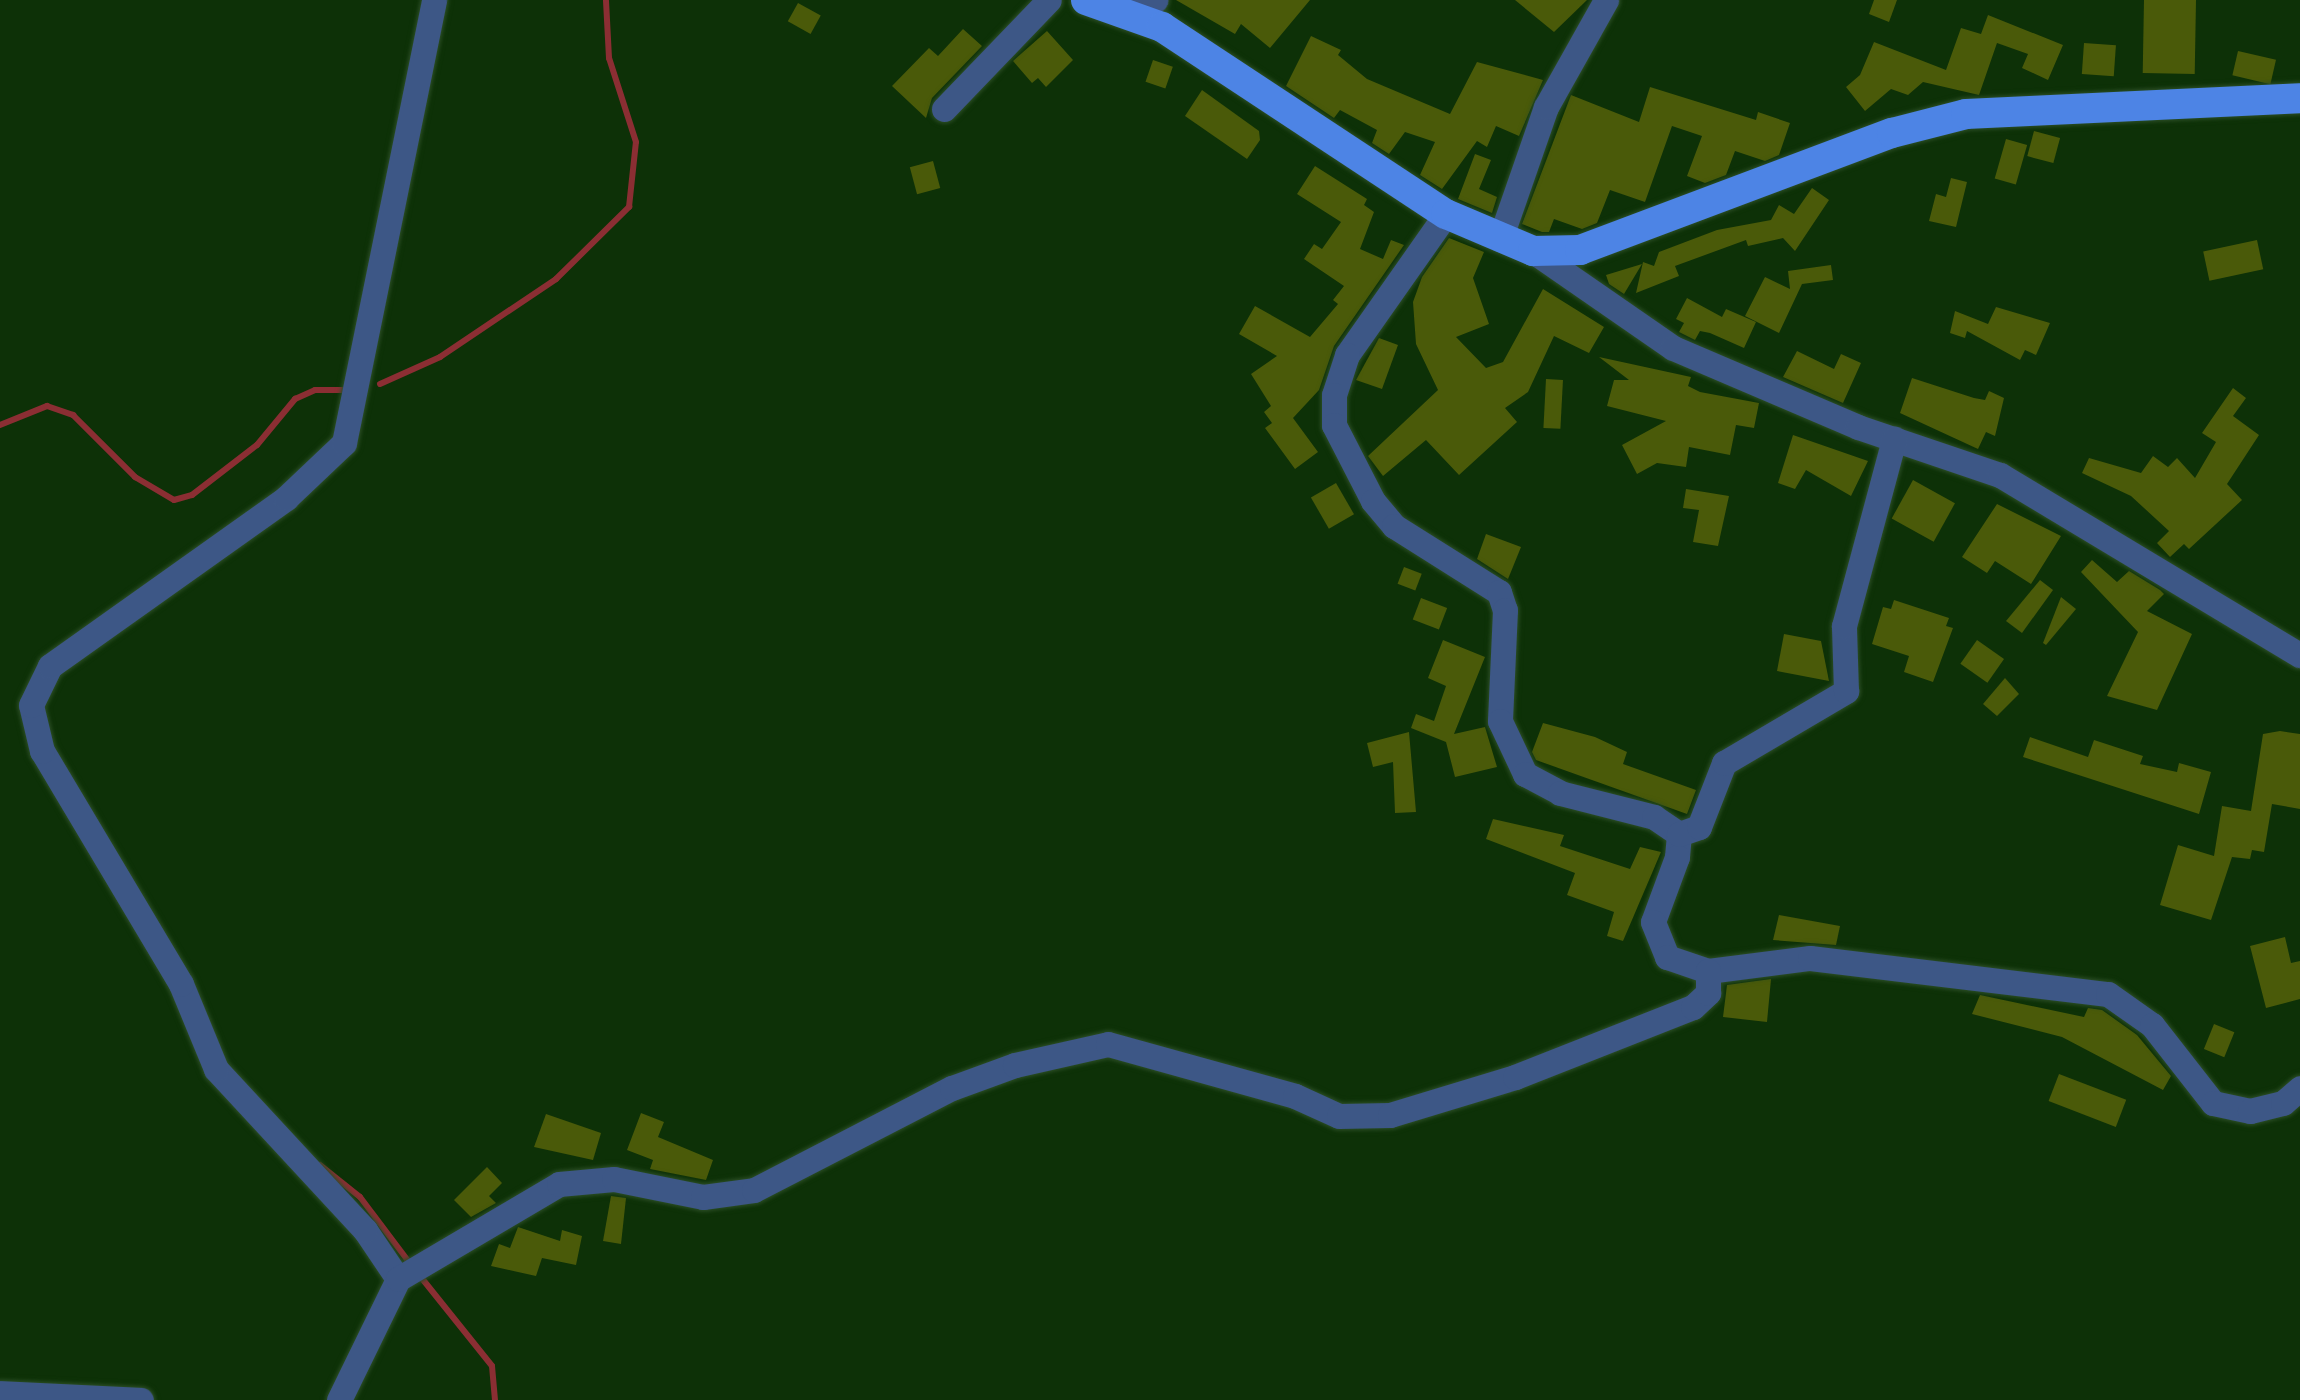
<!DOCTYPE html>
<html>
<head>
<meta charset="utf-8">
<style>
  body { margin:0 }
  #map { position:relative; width:2300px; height:1400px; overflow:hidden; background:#0d3107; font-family:"Source Sans 3",sans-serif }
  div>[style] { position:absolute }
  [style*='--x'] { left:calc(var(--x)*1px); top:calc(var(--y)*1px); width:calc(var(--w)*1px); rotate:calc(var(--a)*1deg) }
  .stream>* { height:6px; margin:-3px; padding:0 3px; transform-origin:3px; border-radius:3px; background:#8b2e33 }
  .building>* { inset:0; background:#4a5a09; transform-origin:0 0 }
  .roads { filter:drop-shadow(0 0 2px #2c4e26) drop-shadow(0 0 2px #2c4e26) }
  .minor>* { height:25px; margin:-12.5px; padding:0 12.5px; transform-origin:12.5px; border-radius:12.5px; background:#3d5786 }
  .major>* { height:30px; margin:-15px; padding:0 15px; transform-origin:15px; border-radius:15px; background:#4d84e5 }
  span { translate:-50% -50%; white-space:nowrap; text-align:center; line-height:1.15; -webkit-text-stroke:8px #0d3107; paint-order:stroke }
</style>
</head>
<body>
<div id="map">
  <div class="stream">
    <i style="--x:380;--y:384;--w:66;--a:-24.2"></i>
    <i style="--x:440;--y:357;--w:140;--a:-33.9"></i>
    <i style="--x:556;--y:279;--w:103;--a:-44.6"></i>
    <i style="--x:629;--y:207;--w:65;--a:-83.9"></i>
    <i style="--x:636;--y:142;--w:88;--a:-107.8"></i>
    <i style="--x:609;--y:58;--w:58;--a:-93"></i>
    <i style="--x:0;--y:425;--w:51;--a:-22"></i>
    <i style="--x:47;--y:406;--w:28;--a:19"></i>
    <i style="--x:73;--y:415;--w:88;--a:45"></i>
    <i style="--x:135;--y:477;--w:45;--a:30.5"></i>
    <i style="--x:174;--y:500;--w:19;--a:-16"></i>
    <i style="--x:192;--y:495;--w:82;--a:-37.6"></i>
    <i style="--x:257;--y:445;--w:60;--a:-50.4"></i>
    <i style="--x:295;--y:399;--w:22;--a:-24"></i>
    <i style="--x:315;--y:390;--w:30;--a:0"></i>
    <i style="--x:320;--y:1165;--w:51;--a:38.7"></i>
    <i style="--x:360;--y:1197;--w:86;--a:53"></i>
    <i style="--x:420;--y:1276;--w:115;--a:51.3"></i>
    <i style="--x:492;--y:1366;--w:34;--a:85"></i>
  </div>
  <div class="building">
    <i style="clip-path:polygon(1176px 0,1310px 0,1270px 48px,1241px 24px,1235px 34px)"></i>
    <i style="clip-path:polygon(1515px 0,1587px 0,1554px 32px)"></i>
    <i style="clip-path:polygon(1874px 0,1897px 0,1889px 22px,1869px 14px)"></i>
    <i style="left:2196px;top:0;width:74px;height:52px;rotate:91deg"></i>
    <i style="left:798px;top:3px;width:26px;height:21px;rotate:29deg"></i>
    <i style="clip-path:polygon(1988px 15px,2063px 45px,2048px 80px,2022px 68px,2028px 54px,1997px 43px,1979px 95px,1923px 82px,1908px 95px,1891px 89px,1865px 111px,1846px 87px,1860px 75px,1874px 42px,1946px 70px,1961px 28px,1981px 34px)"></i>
    <i style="clip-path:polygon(963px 29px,982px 46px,932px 98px,926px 118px,892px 86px,929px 48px,938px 56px)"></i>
    <i style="clip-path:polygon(1047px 31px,1073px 60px,1046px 87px,1038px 78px,1032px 83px,1013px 61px)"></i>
    <i style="clip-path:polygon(1311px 36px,1341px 50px,1338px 55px,1367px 79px,1450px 114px,1477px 62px,1543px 80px,1519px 136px,1496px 126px,1487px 147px,1477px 141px,1442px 189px,1420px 175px,1435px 142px,1405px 132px,1389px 154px,1372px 143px,1377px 130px,1340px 110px,1334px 118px,1286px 86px)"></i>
    <i style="left:2084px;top:43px;width:32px;height:31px;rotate:4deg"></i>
    <i style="left:2238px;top:51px;width:39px;height:25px;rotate:13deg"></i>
    <i style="left:1153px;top:60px;width:21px;height:23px;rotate:19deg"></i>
    <i style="clip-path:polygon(1650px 87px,1756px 120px,1758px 112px,1790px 123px,1779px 155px,1765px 161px,1735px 151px,1726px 175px,1705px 183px,1687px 176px,1702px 136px,1672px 126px,1645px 202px,1610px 190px,1597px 223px,1582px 229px,1554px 219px,1549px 232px,1542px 232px,1522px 224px,1571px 95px,1639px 122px)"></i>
    <i style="clip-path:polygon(1202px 90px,1259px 131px,1260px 140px,1247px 159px,1185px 116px)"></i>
    <i style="left:2034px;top:131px;width:27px;height:26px;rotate:15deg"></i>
    <i style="left:2006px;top:139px;width:22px;height:41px;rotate:16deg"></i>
    <i style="clip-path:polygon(1475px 154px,1491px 160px,1479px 189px,1497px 197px,1492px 213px,1458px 199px)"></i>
    <i style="left:933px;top:161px;width:28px;height:24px;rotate:75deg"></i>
    <i style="clip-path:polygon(1315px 166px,1367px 199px,1364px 205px,1374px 212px,1360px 249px,1383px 259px,1391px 240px,1404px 245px,1334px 346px,1319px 390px,1293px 418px,1318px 452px,1295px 469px,1265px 428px,1272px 423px,1264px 412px,1271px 406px,1251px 374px,1277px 356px,1239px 334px,1255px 306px,1310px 337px,1338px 304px,1333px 300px,1344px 286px,1304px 259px,1314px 244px,1322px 249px,1341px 222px,1297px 194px)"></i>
    <i style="clip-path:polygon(1951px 178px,1967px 182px,1956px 227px,1929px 221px,1936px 194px,1946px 197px)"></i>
    <i style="clip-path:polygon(1812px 188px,1829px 200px,1795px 251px,1783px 238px,1748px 246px,1746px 240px,1675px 266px,1679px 276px,1636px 293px,1643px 262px,1654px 266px,1659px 252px,1717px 230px,1771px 220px,1779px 205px,1794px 214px)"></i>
    <i style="clip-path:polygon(1449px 238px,1484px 252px,1473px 278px,1489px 324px,1456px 337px,1486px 368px,1503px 362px,1543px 289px,1604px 327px,1589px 353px,1554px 336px,1528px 392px,1505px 408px,1517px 422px,1459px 475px,1426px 440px,1383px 476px,1368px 456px,1438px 390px,1416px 344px,1413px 302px,1422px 277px)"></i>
    <i style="left:2257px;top:240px;width:30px;height:55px;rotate:78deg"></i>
    <i style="clip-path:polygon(1642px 264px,1624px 294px,1609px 284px,1606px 275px)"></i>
    <i style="clip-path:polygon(1831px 265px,1833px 280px,1802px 284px,1779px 333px,1745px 316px,1765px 277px,1790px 289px,1788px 271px)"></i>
    <i style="clip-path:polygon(1687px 298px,1722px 317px,1726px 309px,1756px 322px,1744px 348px,1710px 333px,1700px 331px,1695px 340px,1679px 332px,1684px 323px,1676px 319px)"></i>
    <i style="clip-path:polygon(1996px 307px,2050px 323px,2036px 355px,2025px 350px,2020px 360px,1967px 331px,1965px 338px,1950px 333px,1955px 311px,1988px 324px)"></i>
    <i style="clip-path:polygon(1379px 338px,1398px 345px,1382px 389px,1356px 380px)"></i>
    <i style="clip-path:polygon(1797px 351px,1834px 369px,1841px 354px,1861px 363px,1843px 403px,1783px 377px)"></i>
    <i style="clip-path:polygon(1599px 357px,1691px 377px,1688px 386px,1700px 392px,1759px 403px,1754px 428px,1736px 425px,1730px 455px,1689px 447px,1686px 467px,1657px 463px,1637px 474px,1622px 445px,1666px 421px,1607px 406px,1614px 380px,1629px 380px)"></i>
    <i style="clip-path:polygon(1912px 378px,1974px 398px,1985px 400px,1989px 391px,2004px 398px,1995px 436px,1986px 432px,1978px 449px,1900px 413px)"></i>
    <i style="left:1546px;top:379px;width:17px;height:49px;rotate:3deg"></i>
    <i style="clip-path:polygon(2233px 388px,2246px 398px,2233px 416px,2259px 435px,2227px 484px,2242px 500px,2189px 549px,2184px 544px,2170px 557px,2157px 543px,2169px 531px,2131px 496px,2082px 473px,2089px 458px,2141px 473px,2153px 456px,2168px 467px,2177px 458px,2195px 478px,2216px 442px,2202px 433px)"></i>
    <i style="clip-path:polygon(1793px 435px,1868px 461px,1851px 496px,1806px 470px,1795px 489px,1778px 483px)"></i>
    <i style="left:1913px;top:480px;width:48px;height:44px;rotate:29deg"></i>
    <i style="left:1336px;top:483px;width:36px;height:29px;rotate:60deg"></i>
    <i style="clip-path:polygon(1686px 489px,1729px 496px,1718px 546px,1693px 542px,1699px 510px,1683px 508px)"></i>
    <i style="clip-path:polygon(1997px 504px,2061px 536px,2031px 584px,1995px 561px,1987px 573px,1962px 557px)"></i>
    <i style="clip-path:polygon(1486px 534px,1521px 547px,1508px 579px,1477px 559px)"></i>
    <i style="clip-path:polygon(2092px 560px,2117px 582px,2129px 571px,2160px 590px,2164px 594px,2147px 611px,2192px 634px,2157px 710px,2107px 696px,2138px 632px,2081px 572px)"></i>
    <i style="left:1404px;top:567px;width:19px;height:18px;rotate:21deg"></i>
    <i style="clip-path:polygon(2040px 580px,2053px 590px,2022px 633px,2006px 621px)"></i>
    <i style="clip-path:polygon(2061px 597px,2076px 609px,2046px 645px,2043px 643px)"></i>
    <i style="left:1421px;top:598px;width:28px;height:23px;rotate:21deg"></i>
    <i style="clip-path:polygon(1894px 600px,1949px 618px,1946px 626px,1953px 628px,1933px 682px,1904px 672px,1909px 656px,1872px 644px,1883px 607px,1891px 609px)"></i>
    <i style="clip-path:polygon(1784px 634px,1821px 641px,1829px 681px,1777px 671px)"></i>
    <i style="clip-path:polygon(1443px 640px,1485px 657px,1454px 734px,1485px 727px,1497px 767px,1455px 777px,1446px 742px,1411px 728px,1416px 714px,1434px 721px,1446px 686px,1428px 678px)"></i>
    <i style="left:1977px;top:640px;width:33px;height:29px;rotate:35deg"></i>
    <i style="clip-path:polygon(2005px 678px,2019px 694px,1997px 716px,1983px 704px)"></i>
    <i style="clip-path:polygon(1543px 723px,1595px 737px,1627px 752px,1623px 764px,1696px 790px,1687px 814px,1536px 760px,1532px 752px)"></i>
    <i style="clip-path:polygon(2280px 731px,2300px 734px,2300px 809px,2272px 804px,2264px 852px,2252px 850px,2250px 859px,2232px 857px,2211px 920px,2160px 905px,2178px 845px,2214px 856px,2222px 806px,2251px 811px,2263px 734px)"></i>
    <i style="clip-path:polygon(1409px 732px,1416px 812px,1395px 813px,1393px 762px,1373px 767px,1367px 743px)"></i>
    <i style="clip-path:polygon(2030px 737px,2088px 757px,2094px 740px,2143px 756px,2140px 764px,2177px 772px,2179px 763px,2211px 772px,2199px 814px,2023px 757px)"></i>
    <i style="clip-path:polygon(1493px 819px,1564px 835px,1560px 846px,1630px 869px,1640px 847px,1661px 852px,1623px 941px,1607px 936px,1614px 912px,1567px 895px,1575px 873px,1486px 839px)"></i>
    <i style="clip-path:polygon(1779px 915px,1840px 926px,1836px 945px,1773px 940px)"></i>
    <i style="clip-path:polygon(2285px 937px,2291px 963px,2300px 961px,2300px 999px,2266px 1008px,2250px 946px)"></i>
    <i style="clip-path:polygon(1771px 979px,1767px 1022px,1723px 1017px,1727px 985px)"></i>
    <i style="clip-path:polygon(1980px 995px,2084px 1017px,2088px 1008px,2102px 1010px,2137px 1035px,2171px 1076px,2163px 1090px,2062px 1037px,1972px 1014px)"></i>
    <i style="left:2214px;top:1024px;width:22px;height:27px;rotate:22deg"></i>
    <i style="left:2059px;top:1074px;width:72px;height:29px;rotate:21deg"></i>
    <i style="clip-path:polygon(641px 1113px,664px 1122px,658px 1137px,713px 1160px,706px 1180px,650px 1169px,653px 1160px,627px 1150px)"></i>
    <i style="clip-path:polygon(546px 1114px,601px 1133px,593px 1160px,534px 1147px)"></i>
    <i style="clip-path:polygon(487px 1167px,502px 1183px,489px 1196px,496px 1203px,471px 1217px,454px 1200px)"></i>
    <i style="clip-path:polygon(611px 1196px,626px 1198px,621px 1244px,603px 1241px)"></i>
    <i style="clip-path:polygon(518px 1227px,560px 1241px,562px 1230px,582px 1236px,576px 1265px,542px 1258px,536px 1276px,491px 1266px,499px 1244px,510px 1248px)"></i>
  </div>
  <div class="roads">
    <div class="minor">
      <i style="--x:1129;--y:14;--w:30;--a:-28"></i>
      <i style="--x:944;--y:109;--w:151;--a:-46.1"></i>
      <i style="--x:1446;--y:214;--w:172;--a:125.1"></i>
      <i style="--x:1347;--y:355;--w:42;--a:108"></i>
      <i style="--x:1334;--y:395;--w:30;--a:90"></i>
      <i style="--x:1334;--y:425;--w:85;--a:62.8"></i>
      <i style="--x:1373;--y:501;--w:33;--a:50"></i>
      <i style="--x:1394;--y:526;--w:124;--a:32.2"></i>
      <i style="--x:1499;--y:592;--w:19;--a:72"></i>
      <i style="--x:1505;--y:610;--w:111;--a:92.6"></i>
      <i style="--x:1500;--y:721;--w:59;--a:64.7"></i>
      <i style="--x:1525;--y:774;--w:40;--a:28"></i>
      <i style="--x:1560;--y:793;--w:97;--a:14.3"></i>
      <i style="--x:1654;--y:817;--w:30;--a:34"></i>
      <i style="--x:1679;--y:834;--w:23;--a:95"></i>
      <i style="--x:1677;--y:857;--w:69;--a:110.3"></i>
      <i style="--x:1653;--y:922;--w:38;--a:68"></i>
      <i style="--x:1667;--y:957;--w:43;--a:18.9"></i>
      <i style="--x:1708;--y:971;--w:103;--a:-7.3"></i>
      <i style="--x:1810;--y:958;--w:300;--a:6.9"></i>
      <i style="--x:2108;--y:994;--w:54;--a:35.2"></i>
      <i style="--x:2152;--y:1025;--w:99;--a:52"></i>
      <i style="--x:2213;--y:1103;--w:38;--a:12"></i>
      <i style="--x:2250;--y:1111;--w:34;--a:-14"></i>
      <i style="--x:2283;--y:1103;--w:23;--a:-41"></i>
      <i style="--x:1500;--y:239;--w:140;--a:-70.8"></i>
      <i style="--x:1546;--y:107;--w:123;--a:-60.7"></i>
      <i style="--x:1533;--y:251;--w:170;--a:34.7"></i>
      <i style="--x:1673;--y:348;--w:201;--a:23.1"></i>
      <i style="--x:1858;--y:427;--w:150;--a:18.7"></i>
      <i style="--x:2000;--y:475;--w:350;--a:31"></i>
      <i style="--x:1679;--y:834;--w:21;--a:-19"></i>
      <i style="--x:1699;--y:827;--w:69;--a:-68.7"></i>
      <i style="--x:1724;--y:763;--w:142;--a:-30.5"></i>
      <i style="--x:1846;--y:691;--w:65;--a:-91.8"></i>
      <i style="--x:1844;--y:626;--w:194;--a:-75"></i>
      <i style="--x:398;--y:1279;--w:59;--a:-124"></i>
      <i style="--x:365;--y:1230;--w:219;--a:-132.8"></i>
      <i style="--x:216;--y:1069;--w:92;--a:-112.4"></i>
      <i style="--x:181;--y:984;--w:271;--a:-120.8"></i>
      <i style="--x:42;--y:751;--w:47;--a:-103.4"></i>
      <i style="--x:31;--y:705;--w:43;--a:-64"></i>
      <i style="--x:50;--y:666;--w:290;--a:-35.4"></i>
      <i style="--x:286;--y:498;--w:80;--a:-43.5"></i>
      <i style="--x:344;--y:443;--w:452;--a:-78.5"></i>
      <i style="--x:0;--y:1393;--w:141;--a:2.8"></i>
      <i style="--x:339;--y:1400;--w:135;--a:-64"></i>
      <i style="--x:398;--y:1279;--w:187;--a:-30.5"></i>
      <i style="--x:559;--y:1184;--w:55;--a:-5.2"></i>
      <i style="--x:614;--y:1179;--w:91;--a:11.4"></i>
      <i style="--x:703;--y:1197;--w:51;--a:-7.8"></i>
      <i style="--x:754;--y:1190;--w:223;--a:-27.3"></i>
      <i style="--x:952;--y:1088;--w:67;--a:-20.1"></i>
      <i style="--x:1015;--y:1065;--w:95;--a:-12.7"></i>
      <i style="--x:1108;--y:1044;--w:194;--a:15.5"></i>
      <i style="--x:1295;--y:1096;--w:48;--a:24.4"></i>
      <i style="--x:1339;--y:1116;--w:51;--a:-1.1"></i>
      <i style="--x:1390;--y:1115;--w:131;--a:-16.9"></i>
      <i style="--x:1515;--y:1077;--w:191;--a:-21.5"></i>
      <i style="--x:1693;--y:1007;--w:21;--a:-43"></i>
      <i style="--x:1708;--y:993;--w:22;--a:-90"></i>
    </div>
    <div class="major">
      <i style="--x:1086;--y:0;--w:81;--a:19.6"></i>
      <i style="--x:1162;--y:27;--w:340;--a:33.4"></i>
      <i style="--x:1446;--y:214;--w:95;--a:23"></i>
      <i style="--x:1533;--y:251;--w:47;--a:-1.2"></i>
      <i style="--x:1580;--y:250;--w:333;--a:-20.6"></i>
      <i style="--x:1892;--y:133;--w:76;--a:-14.4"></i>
      <i style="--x:1966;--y:114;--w:334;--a:-2.7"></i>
    </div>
  </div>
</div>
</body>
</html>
